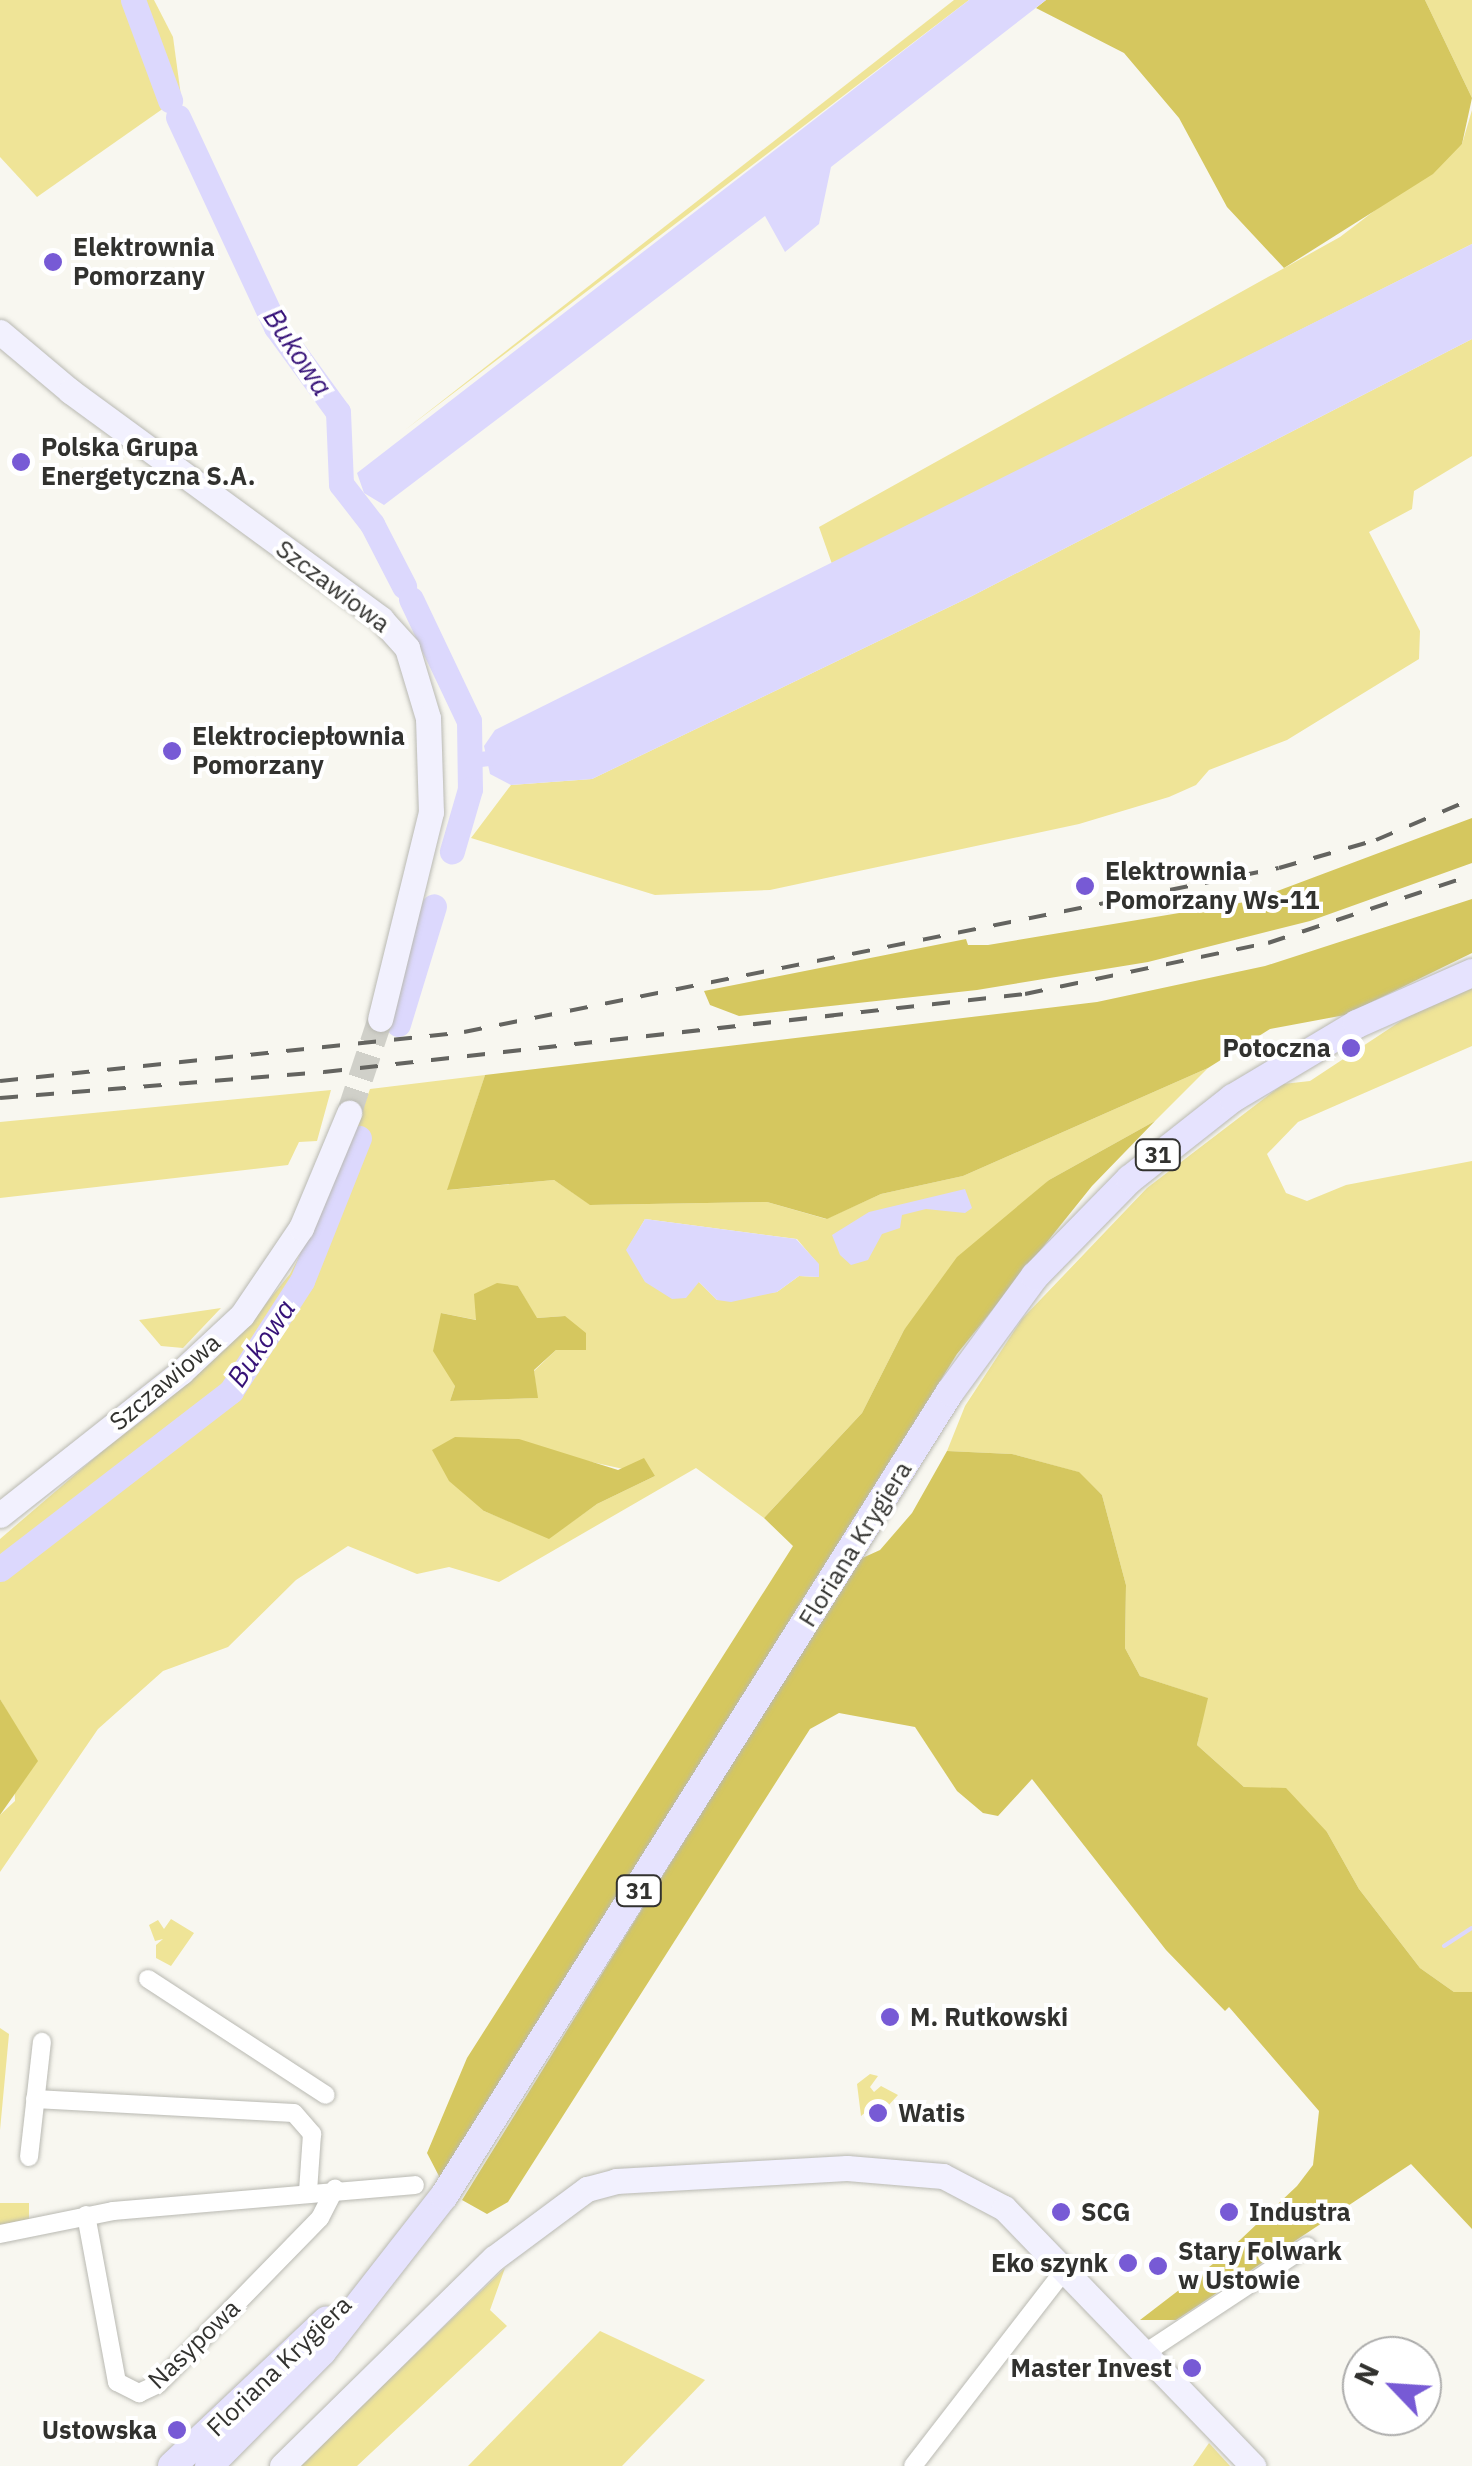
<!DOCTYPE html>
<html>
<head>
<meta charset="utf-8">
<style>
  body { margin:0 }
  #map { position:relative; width:1472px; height:2466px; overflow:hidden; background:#f8f7f0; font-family:"IBM Plex Sans",sans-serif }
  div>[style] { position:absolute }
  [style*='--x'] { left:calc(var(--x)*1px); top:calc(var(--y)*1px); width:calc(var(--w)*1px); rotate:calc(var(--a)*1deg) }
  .green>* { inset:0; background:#efe497 }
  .forest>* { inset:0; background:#d5c75f }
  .water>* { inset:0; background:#dcd8fd }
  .stream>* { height:4px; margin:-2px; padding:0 2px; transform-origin:2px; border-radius:2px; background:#dcd8fd }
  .canal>* { height:15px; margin:-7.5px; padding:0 7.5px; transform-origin:7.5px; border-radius:7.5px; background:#dcd8fd }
  .river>* { height:25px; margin:-12.5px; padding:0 12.5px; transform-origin:12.5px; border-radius:12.5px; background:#dcd8fd }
  .secondary-tunnel>* { height:25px; margin-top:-12.5px; transform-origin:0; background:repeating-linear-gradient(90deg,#d0d0c9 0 25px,transparent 0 37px) }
  .roads { filter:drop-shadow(0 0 2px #b9b9b2) drop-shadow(0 0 2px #b9b9b2) }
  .street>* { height:18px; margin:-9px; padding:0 9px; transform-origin:9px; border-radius:9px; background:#fff }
  .secondary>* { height:25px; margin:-12.5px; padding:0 12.5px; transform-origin:12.5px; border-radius:12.5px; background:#f2f1fe }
  .primary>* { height:28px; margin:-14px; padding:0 14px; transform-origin:14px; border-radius:14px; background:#e6e3fe }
  .rail>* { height:4px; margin-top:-2px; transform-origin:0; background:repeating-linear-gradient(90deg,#646460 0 18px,transparent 0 36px) }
  .dots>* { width:28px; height:28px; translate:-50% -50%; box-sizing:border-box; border:5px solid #fff; border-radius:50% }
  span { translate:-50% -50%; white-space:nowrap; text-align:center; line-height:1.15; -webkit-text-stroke:8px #fff; paint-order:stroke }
  .shield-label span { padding:2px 8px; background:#fff; border:2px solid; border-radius:8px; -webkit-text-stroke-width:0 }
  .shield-label { font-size:22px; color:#32322f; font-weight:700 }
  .poi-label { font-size:25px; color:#32322f; font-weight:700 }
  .left { translate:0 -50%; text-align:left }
  .right { translate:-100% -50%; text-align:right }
  .street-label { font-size:25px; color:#32322f }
  .water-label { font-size:28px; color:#361278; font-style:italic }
  .north { position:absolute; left:1342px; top:2336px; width:100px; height:100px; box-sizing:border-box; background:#fff; border:2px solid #adadac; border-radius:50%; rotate:295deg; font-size:28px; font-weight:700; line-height:40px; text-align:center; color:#32322f }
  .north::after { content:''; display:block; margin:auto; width:35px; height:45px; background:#775ad5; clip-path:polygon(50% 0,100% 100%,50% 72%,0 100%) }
</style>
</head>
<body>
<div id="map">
  <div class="green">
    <i style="clip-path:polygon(0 0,154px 0,173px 37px,181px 96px,37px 197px,0 157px)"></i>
    <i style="clip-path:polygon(954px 0,969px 0,405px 430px)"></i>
    <i style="clip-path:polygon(1425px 0,1472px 0,1472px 98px)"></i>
    <i style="clip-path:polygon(1472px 110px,1472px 244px,832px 564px,819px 527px,1340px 237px,1462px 144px)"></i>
    <i style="clip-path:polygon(1472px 339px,1472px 456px,1414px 491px,1412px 509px,1369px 532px,1420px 631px,1419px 659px,1287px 740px,1209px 770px,1196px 785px,1169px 797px,1079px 824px,770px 890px,655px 895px,471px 838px,511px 785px,592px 779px,972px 596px)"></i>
    <i style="clip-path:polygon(1472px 988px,1472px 1046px,1298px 1122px,1267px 1154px,1286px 1193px,1307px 1201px,1346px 1185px,1472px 1161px,1472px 1992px,1454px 1992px,1420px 1968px,1359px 1889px,1327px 1832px,1244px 1787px,1197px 1745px,1207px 1698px,1140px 1676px,1125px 1648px,1126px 1585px,1102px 1495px,1078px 1472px,1012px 1454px,947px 1451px,965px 1406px,1022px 1319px,1147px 1188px,1283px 1084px,1310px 1081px,1419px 1009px)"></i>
    <i style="clip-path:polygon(evenodd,1208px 1068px,1155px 1121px,1049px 1180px,904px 1330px,862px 1413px,764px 1518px,696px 1468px,499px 1582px,449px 1567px,417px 1574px,348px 1546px,296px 1580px,228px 1647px,163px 1671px,98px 1729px,0 1872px,0 1815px,15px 1801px,12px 1720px,0 1699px,0 1539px,246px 1328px,290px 1274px,331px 1197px,370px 1089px,485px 1075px,448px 1190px,554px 1180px,591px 1205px,767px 1202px,826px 1219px,881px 1194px,963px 1176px,1208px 1068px,645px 1219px,797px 1239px,818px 1264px,818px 1277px,799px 1276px,777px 1292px,717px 1300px,699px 1282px,627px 1250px,645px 1219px,1208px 1068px,518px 1286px,536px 1318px,565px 1316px,556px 1350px,534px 1371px,537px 1398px,450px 1401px,455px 1386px,441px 1313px,477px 1320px,518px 1286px,1208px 1068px,569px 1457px,655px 1476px,597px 1504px,549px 1538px,484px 1511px,569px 1457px)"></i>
    <i style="clip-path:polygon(331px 1090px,317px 1141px,299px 1142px,288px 1165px,0 1198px,0 1122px)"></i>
    <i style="clip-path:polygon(221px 1308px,183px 1348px,161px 1346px,139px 1320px)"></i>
    <i style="clip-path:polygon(171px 1919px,194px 1933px,171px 1966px,156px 1958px,156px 1945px,163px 1939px,155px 1941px,149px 1925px,158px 1920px,164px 1929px)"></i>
    <i style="clip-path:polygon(0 2028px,9px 2034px,0 2130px)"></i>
    <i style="clip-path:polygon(870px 2074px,878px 2076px,870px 2087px,874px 2092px,881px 2086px,898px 2095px,887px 2107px,879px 2101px,861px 2116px,857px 2084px)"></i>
    <i style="clip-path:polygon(0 2203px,29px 2203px,29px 2219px,0 2225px)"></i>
    <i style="clip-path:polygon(505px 2268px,490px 2310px,507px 2326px,357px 2466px,299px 2466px)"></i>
    <i style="clip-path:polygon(600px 2331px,705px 2380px,622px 2466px,468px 2466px)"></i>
    <i style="clip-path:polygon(1209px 2443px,1230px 2466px,1193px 2466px)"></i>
  </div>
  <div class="forest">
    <i style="clip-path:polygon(1046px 0,1425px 0,1472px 98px,1462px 144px,1433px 174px,1284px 268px,1227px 207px,1179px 118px,1124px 53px,1036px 8px)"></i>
    <i style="clip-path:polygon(1472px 818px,1472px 863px,1310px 921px,1148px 962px,977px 990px,739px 1016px,710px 1005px,704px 991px,966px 939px,968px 945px,988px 945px,1251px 901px)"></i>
    <i style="clip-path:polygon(1472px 899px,1472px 953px,1345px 1015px,1270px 1029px,1208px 1068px,963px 1176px,881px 1194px,827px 1219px,767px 1202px,590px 1205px,554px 1180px,447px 1190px,485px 1075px,1097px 1002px,1265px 966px)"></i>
    <i style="clip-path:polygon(1155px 1121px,1092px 1186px,957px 1354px,440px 2178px,427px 2153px,467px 2058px,793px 1546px,764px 1518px,862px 1413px,904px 1330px,957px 1257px,1049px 1180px)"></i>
    <i style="clip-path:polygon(497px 1283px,518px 1286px,537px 1318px,565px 1316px,586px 1333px,586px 1350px,556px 1350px,534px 1370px,538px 1398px,450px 1401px,455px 1386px,433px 1351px,441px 1313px,476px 1320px,474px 1294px)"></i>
    <i style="clip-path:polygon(455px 1437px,519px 1439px,618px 1470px,644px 1458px,655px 1476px,597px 1504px,549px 1539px,484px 1511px,449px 1481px,432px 1450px)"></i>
    <i style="clip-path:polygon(947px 1451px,1012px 1454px,1079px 1472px,1102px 1495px,1126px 1585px,1125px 1648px,1140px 1676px,1208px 1698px,1197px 1745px,1244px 1787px,1286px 1788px,1327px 1832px,1359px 1889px,1420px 1968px,1454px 1992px,1472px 1992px,1472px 2229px,1411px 2164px,1176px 2320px,1140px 2320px,1222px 2257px,1297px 2186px,1313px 2165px,1319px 2111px,1229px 2007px,1225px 2011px,1166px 1950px,1032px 1779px,998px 1816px,983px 1813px,957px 1791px,915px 1727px,839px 1713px,810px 1729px,508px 2202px,487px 2214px,462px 2200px,858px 1560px,880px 1550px,912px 1513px)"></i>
    <i style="clip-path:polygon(0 1699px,38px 1761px,0 1815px)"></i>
  </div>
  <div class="water">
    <i style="clip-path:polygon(969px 0,1046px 0,831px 167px,819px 224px,785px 252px,765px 216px,384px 505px,364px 493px,357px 473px)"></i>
    <i style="clip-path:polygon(1472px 244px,1472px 339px,972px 596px,592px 779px,511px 785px,490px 774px,484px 746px,495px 730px)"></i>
    <i style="clip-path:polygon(965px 1189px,972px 1208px,965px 1213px,926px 1209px,902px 1215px,900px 1228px,882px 1234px,868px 1260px,851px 1265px,840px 1255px,832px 1235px,869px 1212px)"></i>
    <i style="clip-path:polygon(645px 1219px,796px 1239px,819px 1264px,819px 1277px,799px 1276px,777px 1292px,731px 1302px,717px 1300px,699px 1282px,686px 1298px,672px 1299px,645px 1282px,626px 1250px)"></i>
  </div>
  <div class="stream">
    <i style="--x:1444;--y:1946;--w:33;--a:-33"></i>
  </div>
  <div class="canal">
    <i style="--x:472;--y:760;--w:31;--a:-7"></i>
  </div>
  <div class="river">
    <i style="--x:133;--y:0;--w:107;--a:69.7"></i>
    <i style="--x:178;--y:117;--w:232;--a:65"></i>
    <i style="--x:276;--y:327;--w:105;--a:53.9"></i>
    <i style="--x:338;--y:412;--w:72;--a:87.6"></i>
    <i style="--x:341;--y:484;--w:51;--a:52.2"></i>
    <i style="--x:372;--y:524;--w:70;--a:62.7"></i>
    <i style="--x:411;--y:599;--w:135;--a:64.6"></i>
    <i style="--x:469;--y:721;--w:68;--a:89.2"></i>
    <i style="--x:470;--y:789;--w:65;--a:106.2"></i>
    <i style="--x:398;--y:1024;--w:123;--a:-73"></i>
    <i style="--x:0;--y:1569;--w:292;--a:-37.6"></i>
    <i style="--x:231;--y:1391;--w:131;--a:-57.2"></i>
    <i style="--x:302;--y:1281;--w:154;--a:-68.3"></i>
  </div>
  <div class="secondary-tunnel">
    <i style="--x:349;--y:1113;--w:99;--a:-71.7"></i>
  </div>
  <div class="roads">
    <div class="street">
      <i style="--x:148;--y:1979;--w:212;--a:33.1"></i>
      <i style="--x:35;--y:2099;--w:259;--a:3.1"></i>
      <i style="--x:294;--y:2113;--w:28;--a:49"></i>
      <i style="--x:312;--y:2134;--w:57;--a:94"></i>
      <i style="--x:29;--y:2157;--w:116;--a:-83.6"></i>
      <i style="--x:86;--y:2215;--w:170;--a:79.5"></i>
      <i style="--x:117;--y:2382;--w:25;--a:27"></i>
      <i style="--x:139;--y:2393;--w:21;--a:-25"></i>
      <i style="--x:158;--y:2384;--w:232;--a:-45.7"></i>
      <i style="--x:320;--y:2218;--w:33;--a:-63"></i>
      <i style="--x:0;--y:2234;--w:115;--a:-11.5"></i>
      <i style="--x:113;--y:2211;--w:303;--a:-4.9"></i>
      <i style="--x:1145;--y:2353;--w:194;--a:-33.4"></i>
      <i style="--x:913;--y:2466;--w:250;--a:-52.3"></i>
    </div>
    <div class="secondary">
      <i style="--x:0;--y:332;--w:92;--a:40.1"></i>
      <i style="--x:70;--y:391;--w:386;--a:36.2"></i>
      <i style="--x:381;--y:619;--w:39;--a:48"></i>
      <i style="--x:407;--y:648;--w:73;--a:73.3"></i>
      <i style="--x:428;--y:718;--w:94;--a:88.2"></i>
      <i style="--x:431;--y:812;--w:213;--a:103.8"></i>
      <i style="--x:0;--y:1515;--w:231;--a:-38.3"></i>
      <i style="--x:181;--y:1372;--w:83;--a:-43.1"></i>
      <i style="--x:242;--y:1315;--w:105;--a:-55.9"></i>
      <i style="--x:301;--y:1228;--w:125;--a:-67.3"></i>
      <i style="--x:282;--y:2466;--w:297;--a:-44.5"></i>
      <i style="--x:494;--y:2258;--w:116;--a:-36.6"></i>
      <i style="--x:587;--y:2189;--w:30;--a:-15"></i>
      <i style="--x:616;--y:2181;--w:231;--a:-3.2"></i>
      <i style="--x:847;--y:2168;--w:96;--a:4.8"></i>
      <i style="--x:943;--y:2176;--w:69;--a:27.7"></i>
      <i style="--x:1004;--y:2208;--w:359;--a:46"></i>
    </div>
    <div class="primary">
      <i style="--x:172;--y:2466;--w:212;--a:-43.3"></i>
      <i style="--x:209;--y:2466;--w:161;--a:-45.3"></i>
      <i style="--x:322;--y:2352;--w:198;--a:-52"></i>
      <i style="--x:444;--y:2196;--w:950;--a:-57.82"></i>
      <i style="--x:950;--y:1392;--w:144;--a:-53.8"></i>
      <i style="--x:1035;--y:1276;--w:136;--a:-45.6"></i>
      <i style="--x:1130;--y:1179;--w:131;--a:-38.2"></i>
      <i style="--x:1233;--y:1098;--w:144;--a:-30.8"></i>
      <i style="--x:1357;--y:1024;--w:126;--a:-23.9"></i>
    </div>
  </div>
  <div class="rail">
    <i style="--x:0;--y:1081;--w:467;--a:-6"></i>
    <i style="--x:464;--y:1032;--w:831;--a:-11.38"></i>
    <i style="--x:1279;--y:868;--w:101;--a:-16.1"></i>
    <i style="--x:1376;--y:840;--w:104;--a:-23.1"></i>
    <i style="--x:0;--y:1098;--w:325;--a:-4.6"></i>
    <i style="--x:324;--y:1072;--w:705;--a:-6.35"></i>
    <i style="--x:1025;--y:994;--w:248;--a:-11.9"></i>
    <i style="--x:1268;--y:943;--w:215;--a:-18.4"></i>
  </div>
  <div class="dots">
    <i style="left:53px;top:262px;background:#775ad5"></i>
    <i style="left:21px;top:462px;background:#775ad5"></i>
    <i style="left:172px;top:751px;background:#775ad5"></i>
    <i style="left:1085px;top:886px;background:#775ad5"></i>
    <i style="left:1351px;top:1048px;background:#775ad5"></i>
    <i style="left:890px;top:2017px;background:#775ad5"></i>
    <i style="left:878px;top:2113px;background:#775ad5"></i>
    <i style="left:1061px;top:2212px;background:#775ad5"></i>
    <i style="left:1229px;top:2212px;background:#775ad5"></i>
    <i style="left:1128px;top:2263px;background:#775ad5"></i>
    <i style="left:1158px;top:2266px;background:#775ad5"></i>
    <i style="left:1192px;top:2368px;background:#775ad5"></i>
    <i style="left:177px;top:2430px;background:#775ad5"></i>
  </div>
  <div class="shield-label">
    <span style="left:1158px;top:1155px">31</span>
    <span style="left:639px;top:1891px">31</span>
  </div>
  <div class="poi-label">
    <span class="left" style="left:73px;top:262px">Elektrownia<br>Pomorzany</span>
    <span class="left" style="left:41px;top:462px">Polska Grupa<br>Energetyczna S.A.</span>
    <span class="left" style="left:192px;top:751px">Elektrociepłownia<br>Pomorzany</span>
    <span class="left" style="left:1105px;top:886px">Elektrownia<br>Pomorzany Ws-11</span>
    <span class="right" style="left:1331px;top:1048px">Potoczna</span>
    <span class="left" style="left:910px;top:2017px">M. Rutkowski</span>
    <span class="left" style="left:898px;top:2113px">Watis</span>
    <span class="left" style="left:1081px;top:2212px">SCG</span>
    <span class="left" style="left:1249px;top:2212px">Industra</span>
    <span class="left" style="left:1178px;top:2266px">Stary Folwark<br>w Ustowie</span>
    <span class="right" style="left:1108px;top:2263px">Eko szynk</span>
    <span class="right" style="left:1172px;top:2368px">Master Invest</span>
    <span class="right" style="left:157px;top:2430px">Ustowska</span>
  </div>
  <div class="street-label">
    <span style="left:333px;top:586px;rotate:37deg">Szczawiowa</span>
    <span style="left:165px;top:1382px;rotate:-40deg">Szczawiowa</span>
    <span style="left:855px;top:1544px;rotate:-58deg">Floriana Krygiera</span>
    <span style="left:194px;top:2344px;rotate:-44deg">Nasypowa</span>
    <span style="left:279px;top:2366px;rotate:-44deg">Floriana Krygiera</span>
  </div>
  <div class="water-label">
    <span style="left:298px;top:352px;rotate:56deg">Bukowa</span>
    <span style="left:261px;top:1343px;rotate:-56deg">Bukowa</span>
  </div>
  <div class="north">N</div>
</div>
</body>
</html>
